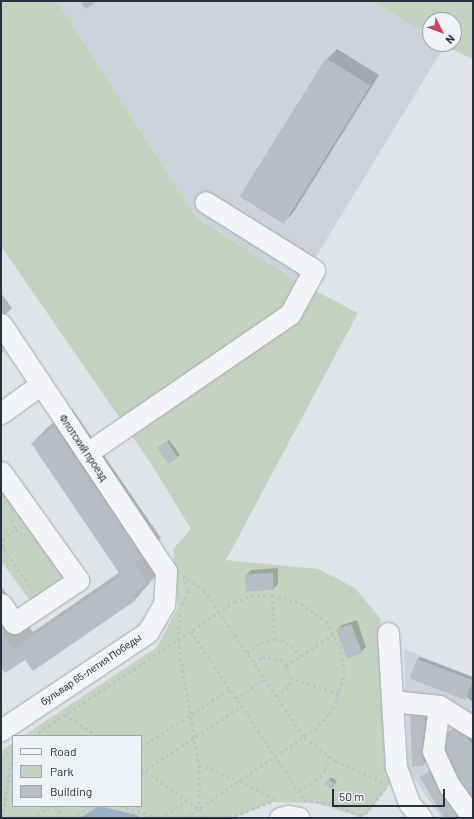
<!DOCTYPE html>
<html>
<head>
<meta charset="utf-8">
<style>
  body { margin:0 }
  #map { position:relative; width:474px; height:819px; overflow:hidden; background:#e0e3e8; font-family:Barlow,sans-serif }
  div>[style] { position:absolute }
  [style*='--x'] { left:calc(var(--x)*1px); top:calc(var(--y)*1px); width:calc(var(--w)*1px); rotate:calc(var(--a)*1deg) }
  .built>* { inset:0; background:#ced2da }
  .green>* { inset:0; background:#c6d2c1 }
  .water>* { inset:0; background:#9cb2c7 }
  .shadow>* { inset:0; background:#0003 }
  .building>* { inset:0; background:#b7bcc5; transform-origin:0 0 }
  .path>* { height:2.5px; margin-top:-1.25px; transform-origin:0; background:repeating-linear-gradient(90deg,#bec1c7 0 3px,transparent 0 6px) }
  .roads { filter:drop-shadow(0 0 1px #a5aab2) drop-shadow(0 0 1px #a5aab2) }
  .minor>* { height:21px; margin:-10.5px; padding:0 10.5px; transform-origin:10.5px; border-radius:10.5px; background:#f2f4f7 }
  span { translate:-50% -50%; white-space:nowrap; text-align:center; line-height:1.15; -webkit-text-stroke:3.5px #eff2f6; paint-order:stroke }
  .street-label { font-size:10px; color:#29313f }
  .frame { position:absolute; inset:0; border:2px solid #29313f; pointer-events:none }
  .legend { position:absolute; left:12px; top:735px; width:130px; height:72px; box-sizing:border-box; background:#eff2f6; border:1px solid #a0a5ad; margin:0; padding:5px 7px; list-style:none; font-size:12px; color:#29313f }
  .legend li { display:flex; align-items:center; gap:8px; height:20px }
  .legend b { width:20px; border:1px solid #a0a5ad }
  .north { position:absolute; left:422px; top:12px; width:40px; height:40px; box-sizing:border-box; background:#eff2f6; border:1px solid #a0a5ad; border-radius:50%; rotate:132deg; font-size:11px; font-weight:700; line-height:16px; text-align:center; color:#29313f }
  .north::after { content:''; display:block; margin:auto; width:14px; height:18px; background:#ca485e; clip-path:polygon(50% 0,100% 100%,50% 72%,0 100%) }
  .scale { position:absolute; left:332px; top:789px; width:113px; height:18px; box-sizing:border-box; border:2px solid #29313f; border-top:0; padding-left:5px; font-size:12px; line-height:14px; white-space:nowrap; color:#29313f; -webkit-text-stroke:3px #eff2f6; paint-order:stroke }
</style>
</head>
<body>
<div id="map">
  <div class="built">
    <i style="clip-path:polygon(57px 1px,373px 1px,430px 37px,430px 44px,444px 47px,300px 283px,196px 218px)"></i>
    <i style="clip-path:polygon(404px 649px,473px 677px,473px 818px,441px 818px,408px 769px)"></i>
  </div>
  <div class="green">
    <i style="clip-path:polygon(1px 1px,57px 1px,196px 218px,300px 283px,358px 313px,226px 560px,318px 569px,355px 588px,380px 618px,391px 783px,367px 814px,361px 817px,316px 803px,272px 802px,233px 818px,1px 818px,1px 751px,13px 743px,13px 806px,141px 806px,141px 736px,23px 736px,157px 647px,178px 607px,173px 549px,191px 529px,150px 462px,1px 246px)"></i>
    <i style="clip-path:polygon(373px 1px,473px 1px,473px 59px,440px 44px,454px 44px,454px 20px,430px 20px,430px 37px)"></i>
    <i style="clip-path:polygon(1px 479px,73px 579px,34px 606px,1px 561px)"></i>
  </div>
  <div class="water">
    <i style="clip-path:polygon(99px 806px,137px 815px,139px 818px,80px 818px)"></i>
  </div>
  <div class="shadow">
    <i style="clip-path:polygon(337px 49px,379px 75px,293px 213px,283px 223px,241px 197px,327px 59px)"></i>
    <i style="clip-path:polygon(1px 293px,12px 308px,3px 317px,16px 335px,2px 349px,4px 351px,1px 354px)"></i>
    <i style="clip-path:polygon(73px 410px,161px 538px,152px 547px,165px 565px,135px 600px,26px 658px,1px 665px,1px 586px,33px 632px,120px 572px,32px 443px,50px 425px)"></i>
    <i style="clip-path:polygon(169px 440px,180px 455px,168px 463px,160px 446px)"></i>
    <i style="clip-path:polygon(278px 568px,278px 584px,273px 589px,246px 575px,251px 570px)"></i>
    <i style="clip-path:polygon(357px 620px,366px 647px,361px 652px,337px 630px,342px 625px)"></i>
    <i style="clip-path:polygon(420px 657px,473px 677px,473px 702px,418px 659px)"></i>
    <i style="clip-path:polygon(429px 709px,425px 743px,426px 762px,413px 766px,411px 710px)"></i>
    <i style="clip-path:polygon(456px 727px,465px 730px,473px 741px,473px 799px,443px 737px)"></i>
    <i style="clip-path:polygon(331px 777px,337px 781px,334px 785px,326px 784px)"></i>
  </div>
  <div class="building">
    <i style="clip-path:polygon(80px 1px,97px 1px,86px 9px)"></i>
    <i style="left:326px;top:58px;width:52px;height:163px;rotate:32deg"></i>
    <i style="clip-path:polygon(54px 427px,144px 557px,134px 564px,147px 584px,132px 595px,136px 600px,33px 671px,25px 660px,5px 673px,1px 667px,1px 630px,14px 649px,121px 576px,31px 443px)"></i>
    <i style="left:167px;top:441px;width:20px;height:12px;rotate:57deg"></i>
    <i style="left:273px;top:573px;width:17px;height:28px;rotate:87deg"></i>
    <i style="left:351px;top:624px;width:31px;height:16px;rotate:69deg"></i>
    <i style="left:417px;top:659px;width:60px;height:21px;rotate:21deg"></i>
    <i style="clip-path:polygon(410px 710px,427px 711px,423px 746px,424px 766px,412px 767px)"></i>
    <i style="clip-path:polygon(452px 729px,463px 732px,473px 746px,473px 800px,444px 760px,440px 739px)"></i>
    <i style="clip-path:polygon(433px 769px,462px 818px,444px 818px,420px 777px)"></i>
    <i style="clip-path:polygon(328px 779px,335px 784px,332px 789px,324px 784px)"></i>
  </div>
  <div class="path">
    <i style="--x:12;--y:520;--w:10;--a:66"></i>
    <i style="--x:16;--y:529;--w:13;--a:45"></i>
    <i style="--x:1;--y:539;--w:10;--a:73"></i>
    <i style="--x:4;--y:549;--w:50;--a:54.7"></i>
    <i style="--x:2;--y:540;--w:18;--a:-38"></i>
    <i style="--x:183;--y:575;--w:26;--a:36"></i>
    <i style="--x:204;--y:590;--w:179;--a:55.7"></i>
    <i style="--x:305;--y:738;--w:39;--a:37"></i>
    <i style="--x:336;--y:761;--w:51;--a:24.1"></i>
    <i style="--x:272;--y:595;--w:44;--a:86.1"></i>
    <i style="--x:183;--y:605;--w:16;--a:-72"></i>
    <i style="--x:188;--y:590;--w:13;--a:-108"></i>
    <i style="--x:180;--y:614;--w:26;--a:94"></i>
    <i style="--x:178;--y:640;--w:127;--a:80.5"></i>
    <i style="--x:199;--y:765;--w:44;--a:88.7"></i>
    <i style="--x:191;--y:631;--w:204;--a:56"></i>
    <i style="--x:247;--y:652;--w:17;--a:-33"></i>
    <i style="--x:261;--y:643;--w:15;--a:-16"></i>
    <i style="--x:275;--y:639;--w:11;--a:15"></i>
    <i style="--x:286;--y:642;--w:21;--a:43"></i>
    <i style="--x:301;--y:656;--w:40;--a:-34"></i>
    <i style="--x:253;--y:662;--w:10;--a:-29"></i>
    <i style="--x:262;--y:657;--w:19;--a:6"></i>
    <i style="--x:281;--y:659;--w:10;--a:53"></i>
    <i style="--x:287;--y:667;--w:11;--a:75"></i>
    <i style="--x:290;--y:678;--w:52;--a:17.7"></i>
    <i style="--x:286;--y:665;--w:17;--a:-31"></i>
    <i style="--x:277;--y:697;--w:17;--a:-45"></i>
    <i style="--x:289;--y:685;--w:7;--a:-82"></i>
    <i style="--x:236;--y:699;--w:36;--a:-36"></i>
    <i style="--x:65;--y:714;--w:38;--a:35"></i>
    <i style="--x:33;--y:736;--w:242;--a:-33.7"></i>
    <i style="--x:234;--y:602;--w:18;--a:-19"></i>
    <i style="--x:251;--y:596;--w:21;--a:-3"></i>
    <i style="--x:272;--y:595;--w:30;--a:15"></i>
    <i style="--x:301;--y:603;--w:31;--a:36"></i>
    <i style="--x:326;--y:621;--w:29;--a:61"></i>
    <i style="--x:340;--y:646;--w:25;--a:79"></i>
    <i style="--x:345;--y:671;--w:31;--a:105"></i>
    <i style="--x:337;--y:701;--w:16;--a:120"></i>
    <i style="--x:329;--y:715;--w:18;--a:133"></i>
    <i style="--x:317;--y:728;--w:159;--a:145.5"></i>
    <i style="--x:141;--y:747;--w:106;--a:-33.1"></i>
    <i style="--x:1;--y:758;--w:14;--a:-34"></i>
    <i style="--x:199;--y:765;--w:44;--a:21.3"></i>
    <i style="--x:240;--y:781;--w:42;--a:26.6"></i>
    <i style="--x:141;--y:768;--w:72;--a:34.8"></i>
    <i style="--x:200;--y:809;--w:10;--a:66"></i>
    <i style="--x:141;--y:773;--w:120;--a:-33.8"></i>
    <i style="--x:299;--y:791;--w:19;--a:-32"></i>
    <i style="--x:315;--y:781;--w:15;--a:-48"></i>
    <i style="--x:325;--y:770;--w:15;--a:-74"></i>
    <i style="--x:304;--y:800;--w:31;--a:9"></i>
    <i style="--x:335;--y:805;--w:26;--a:23"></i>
    <i style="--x:359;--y:815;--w:6;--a:-9"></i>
    <i style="--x:365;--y:814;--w:33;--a:-52"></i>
    <i style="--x:55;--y:806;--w:14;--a:56"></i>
    <i style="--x:120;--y:806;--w:43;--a:16.3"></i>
    <i style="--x:2;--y:818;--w:68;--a:-80.7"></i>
    <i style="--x:32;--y:818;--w:22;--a:-34"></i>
    <i style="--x:72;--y:818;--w:22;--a:-34"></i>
    <i style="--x:160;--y:818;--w:31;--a:-33"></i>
    <i style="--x:229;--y:818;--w:45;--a:-20.9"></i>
  </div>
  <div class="roads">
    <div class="minor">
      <i style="--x:1;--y:324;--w:297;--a:56.3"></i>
      <i style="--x:166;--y:571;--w:33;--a:93"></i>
      <i style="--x:164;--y:604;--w:32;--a:120"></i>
      <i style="--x:148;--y:632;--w:177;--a:146.3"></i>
      <i style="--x:1;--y:413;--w:49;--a:-35.9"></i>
      <i style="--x:87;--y:453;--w:246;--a:-34.4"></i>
      <i style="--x:290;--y:314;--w:50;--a:-61.4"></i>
      <i style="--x:314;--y:270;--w:128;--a:-148"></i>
      <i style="--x:1;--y:472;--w:133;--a:54.5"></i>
      <i style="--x:78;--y:580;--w:77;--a:146.1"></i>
      <i style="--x:14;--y:623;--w:23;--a:-124"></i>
      <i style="--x:388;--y:633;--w:134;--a:86.6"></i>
      <i style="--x:396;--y:767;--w:38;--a:70"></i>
      <i style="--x:409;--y:803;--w:19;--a:51"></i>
      <i style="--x:393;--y:701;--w:46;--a:6.2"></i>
      <i style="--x:439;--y:706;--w:40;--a:32"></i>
      <i style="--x:439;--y:706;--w:45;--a:97.6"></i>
      <i style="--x:433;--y:751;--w:38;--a:65"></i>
      <i style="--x:449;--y:785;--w:41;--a:54"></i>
      <i style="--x:280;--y:818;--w:8;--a:-14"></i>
      <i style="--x:288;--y:816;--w:11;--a:10"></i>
    </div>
  </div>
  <div class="street-label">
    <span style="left:83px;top:448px;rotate:56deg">Флотский проезд</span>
    <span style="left:91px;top:670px;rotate:-34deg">бульвар 65-летия Победы</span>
  </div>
  <div class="frame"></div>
  <ul class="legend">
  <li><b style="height:5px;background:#f2f4f7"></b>Road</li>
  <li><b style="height:11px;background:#c6d2c1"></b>Park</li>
  <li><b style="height:11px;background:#b7bcc5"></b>Building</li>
  </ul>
  <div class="north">N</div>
  <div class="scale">50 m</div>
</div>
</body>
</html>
